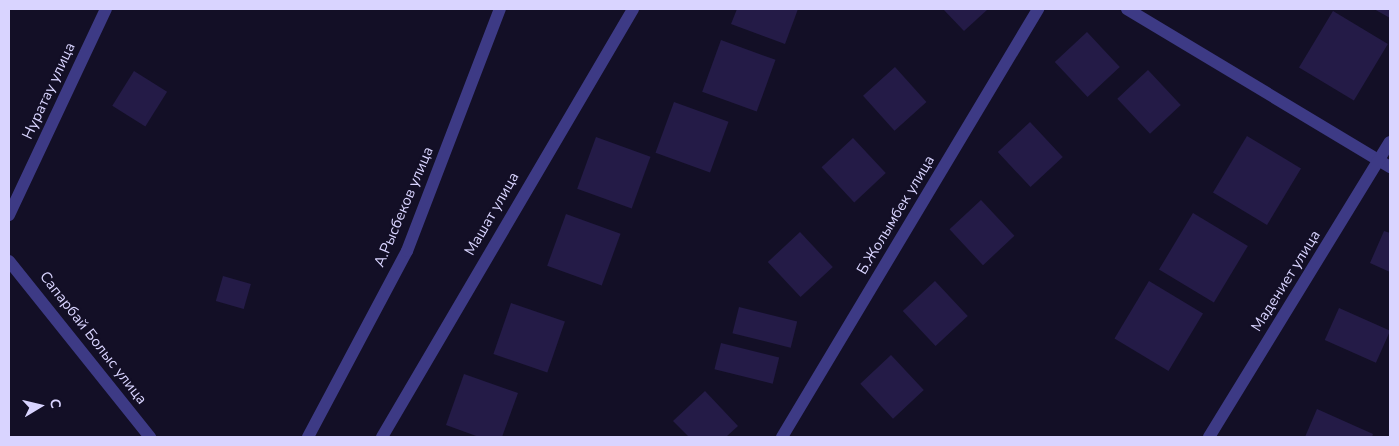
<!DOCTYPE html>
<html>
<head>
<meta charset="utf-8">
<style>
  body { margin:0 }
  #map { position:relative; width:1399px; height:446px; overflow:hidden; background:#130f26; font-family:"Nunito Sans",sans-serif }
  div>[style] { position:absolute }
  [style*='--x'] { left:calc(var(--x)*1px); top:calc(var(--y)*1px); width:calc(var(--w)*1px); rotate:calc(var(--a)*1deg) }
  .building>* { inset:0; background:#241b47; transform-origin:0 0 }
  .minor>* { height:12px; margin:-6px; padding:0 6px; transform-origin:6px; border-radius:6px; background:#3d3a85 }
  span { translate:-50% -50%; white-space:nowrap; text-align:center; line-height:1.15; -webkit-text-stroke:4px #130f26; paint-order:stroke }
  .street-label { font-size:15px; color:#d9d4ff }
  .frame { position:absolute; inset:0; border:10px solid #d9d4ff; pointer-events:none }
  .north { position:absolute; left:15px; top:381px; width:50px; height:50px; -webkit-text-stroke:4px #130f26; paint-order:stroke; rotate:81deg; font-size:14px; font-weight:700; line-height:20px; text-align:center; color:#d9d4ff }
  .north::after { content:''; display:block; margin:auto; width:18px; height:22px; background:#d9d4ff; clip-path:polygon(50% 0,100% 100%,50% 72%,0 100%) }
</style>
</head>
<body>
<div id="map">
  <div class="building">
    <i style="clip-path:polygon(737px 9px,798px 9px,785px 44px,731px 24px)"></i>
    <i style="clip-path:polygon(943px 9px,988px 9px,964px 31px)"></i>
    <i style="clip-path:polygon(1374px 9px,1390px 9px,1390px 18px)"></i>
    <i style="left:1333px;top:11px;width:64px;height:66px;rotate:31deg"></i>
    <i style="left:1087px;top:32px;width:48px;height:44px;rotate:47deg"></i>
    <i style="left:721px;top:40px;width:58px;height:55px;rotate:20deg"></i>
    <i style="left:895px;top:67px;width:47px;height:43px;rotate:48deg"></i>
    <i style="left:1148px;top:70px;width:48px;height:42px;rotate:47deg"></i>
    <i style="left:134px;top:71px;width:39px;height:41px;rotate:32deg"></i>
    <i style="left:674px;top:102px;width:58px;height:54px;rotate:20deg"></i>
    <i style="left:1030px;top:122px;width:48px;height:44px;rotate:47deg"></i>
    <i style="left:1247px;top:136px;width:63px;height:66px;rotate:31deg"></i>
    <i style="left:596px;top:137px;width:58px;height:55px;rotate:20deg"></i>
    <i style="left:853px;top:138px;width:48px;height:43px;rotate:47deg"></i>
    <i style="left:981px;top:200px;width:49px;height:43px;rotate:47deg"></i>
    <i style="left:1193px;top:213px;width:64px;height:66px;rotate:31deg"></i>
    <i style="left:566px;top:214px;width:58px;height:55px;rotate:20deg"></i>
    <i style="clip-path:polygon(1384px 231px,1390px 233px,1390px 272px,1370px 263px)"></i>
    <i style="left:800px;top:232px;width:48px;height:44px;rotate:47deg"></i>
    <i style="left:223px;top:276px;width:29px;height:26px;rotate:16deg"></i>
    <i style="left:935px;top:281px;width:48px;height:44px;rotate:47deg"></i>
    <i style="left:1149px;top:281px;width:63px;height:67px;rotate:31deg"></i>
    <i style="left:511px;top:303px;width:57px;height:54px;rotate:19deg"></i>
    <i style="left:739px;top:307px;width:60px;height:27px;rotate:14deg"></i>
    <i style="left:1339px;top:308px;width:56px;height:35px;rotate:24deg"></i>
    <i style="left:721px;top:343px;width:60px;height:27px;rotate:14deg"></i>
    <i style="left:891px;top:355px;width:48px;height:42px;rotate:47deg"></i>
    <i style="clip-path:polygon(464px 374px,518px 393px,502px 437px,479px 437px,446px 425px)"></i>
    <i style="clip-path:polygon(705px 391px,738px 426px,726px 437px,689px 437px,673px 421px)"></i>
    <i style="clip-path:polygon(1317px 409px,1373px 434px,1372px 437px,1305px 437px)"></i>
  </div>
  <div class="minor">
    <i style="--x:1127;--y:9;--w:307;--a:31"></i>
    <i style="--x:9;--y:215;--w:228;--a:-64.8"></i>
    <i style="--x:9;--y:261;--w:226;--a:51.3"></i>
    <i style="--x:308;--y:437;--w:211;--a:-62"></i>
    <i style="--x:407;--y:251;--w:259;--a:-69"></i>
    <i style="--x:382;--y:437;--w:496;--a:-59.6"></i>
    <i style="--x:782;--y:437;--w:499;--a:-59.1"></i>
    <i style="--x:1209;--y:437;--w:346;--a:-58.5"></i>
  </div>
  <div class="street-label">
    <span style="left:49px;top:91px;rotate:-65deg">Нуратау улица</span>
    <span style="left:404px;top:207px;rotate:-67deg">А.Рысбеков улица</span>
    <span style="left:492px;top:214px;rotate:-60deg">Машат улица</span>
    <span style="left:896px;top:215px;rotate:-59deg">Б.Жолымбек улица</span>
    <span style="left:1286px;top:281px;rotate:-58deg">Мадениет улица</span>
    <span style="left:93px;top:338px;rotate:52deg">Сапарбай Болыс улица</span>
  </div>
  <div class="frame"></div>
  <div class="north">С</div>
</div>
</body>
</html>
